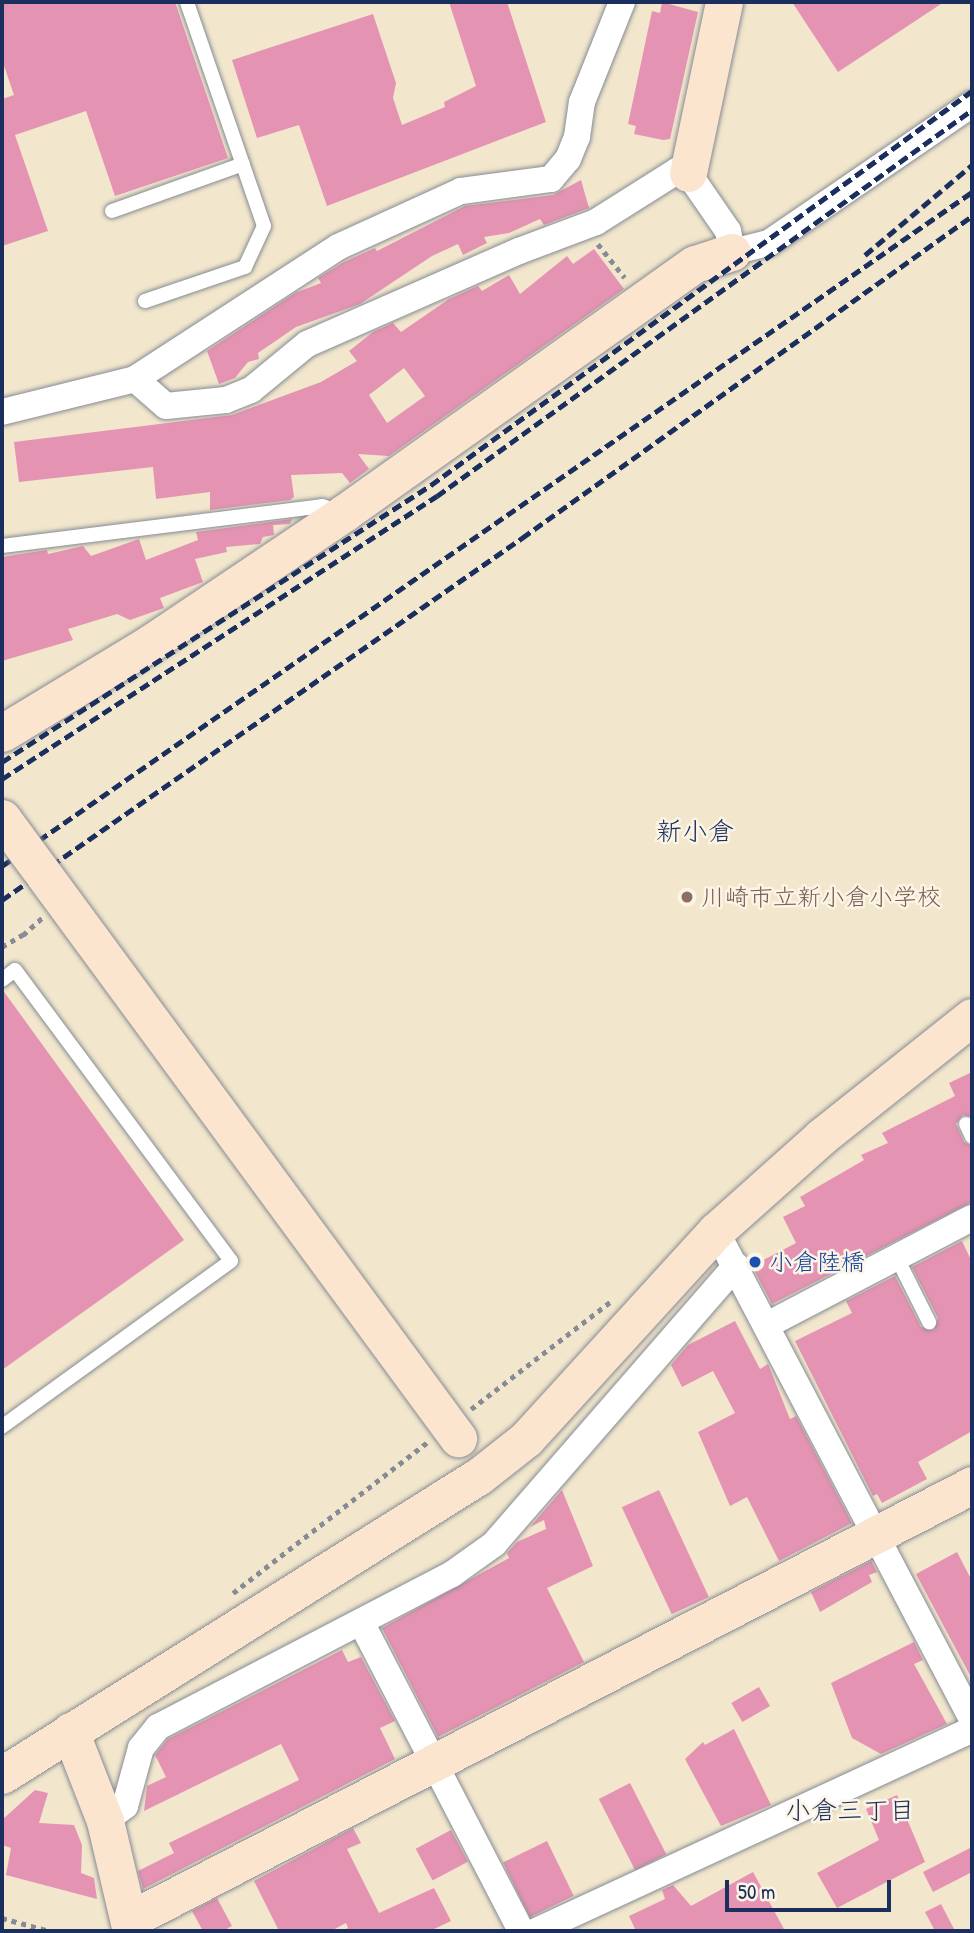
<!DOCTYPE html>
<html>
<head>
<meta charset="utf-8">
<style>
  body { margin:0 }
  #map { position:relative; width:974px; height:1933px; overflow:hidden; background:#f2e7cc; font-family:"Patrick Hand","Klee One",sans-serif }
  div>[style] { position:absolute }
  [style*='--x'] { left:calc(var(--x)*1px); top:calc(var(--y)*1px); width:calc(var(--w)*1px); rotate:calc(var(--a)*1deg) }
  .building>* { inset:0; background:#e593b3; transform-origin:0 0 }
  .path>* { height:4.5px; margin-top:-2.25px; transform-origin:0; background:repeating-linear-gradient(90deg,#868b95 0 5px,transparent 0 10px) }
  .roads { filter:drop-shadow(0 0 2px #868b95) drop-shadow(0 0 2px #868b95) }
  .lane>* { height:14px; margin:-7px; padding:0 7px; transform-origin:7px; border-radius:7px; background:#fff }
  .street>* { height:26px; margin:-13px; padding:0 13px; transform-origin:13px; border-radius:13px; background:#fff }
  .secondary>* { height:37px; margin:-18.5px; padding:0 18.5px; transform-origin:18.5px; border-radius:18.5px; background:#fce5cf }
  .rail>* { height:5px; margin-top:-2.5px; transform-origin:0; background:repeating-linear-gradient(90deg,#1b2f5e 0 10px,transparent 0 15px) }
  .bridges { filter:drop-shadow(0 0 2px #868b95) drop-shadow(0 0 2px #868b95) }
  .secondary-bridge>* { height:37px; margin:-18.5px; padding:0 18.5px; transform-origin:18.5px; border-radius:18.5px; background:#fce5cf }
  .dots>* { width:19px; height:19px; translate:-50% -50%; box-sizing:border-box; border:4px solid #fcf5e5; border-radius:50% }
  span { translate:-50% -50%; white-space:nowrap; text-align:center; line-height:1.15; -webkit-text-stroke:5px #fcf5e5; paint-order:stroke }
  .education-label { font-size:24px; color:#785e54 }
  .left { translate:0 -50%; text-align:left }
  .transit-label { font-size:24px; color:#164399 }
  .neighbourhood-label { font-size:26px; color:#1b2f5e }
  .frame { position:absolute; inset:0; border:4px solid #1b2f5e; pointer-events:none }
  .scale { position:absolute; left:725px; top:1880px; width:166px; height:32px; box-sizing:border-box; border:4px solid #1b2f5e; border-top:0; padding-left:9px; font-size:21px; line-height:24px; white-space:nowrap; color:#1b2f5e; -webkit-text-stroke:5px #fcf5e5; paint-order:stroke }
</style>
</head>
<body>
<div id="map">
  <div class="building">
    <i style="clip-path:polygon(2px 2px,175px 2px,228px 158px,115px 196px,86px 111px,15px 135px,48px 231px,2px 246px,2px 99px,14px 95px,2px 60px)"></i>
    <i style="clip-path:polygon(449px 2px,507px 2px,546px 122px,327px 206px,299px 125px,257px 138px,232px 60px,373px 14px,396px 83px,393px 98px,402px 125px,445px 107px,444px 102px,476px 86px)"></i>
    <i style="clip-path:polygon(662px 2px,698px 12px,670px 139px,663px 140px,634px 134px,636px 126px,628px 124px,652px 11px,660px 13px)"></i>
    <i style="clip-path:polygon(792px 2px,944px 2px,838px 72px)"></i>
    <i style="clip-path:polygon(581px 180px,589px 208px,544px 225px,540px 219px,509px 233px,484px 237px,487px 243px,463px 255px,458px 244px,432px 256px,360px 304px,296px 327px,258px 353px,259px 359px,248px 362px,235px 378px,219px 384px,207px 351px,295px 293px,321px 283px,318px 278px,344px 262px,375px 248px,377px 251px,465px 206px,553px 195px)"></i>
    <i style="clip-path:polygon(evenodd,594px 249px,624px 289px,389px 456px,358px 454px,369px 469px,350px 483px,342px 473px,291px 475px,294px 497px,290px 500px,210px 510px,210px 492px,156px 499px,153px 467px,19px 482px,14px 442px,232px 415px,321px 382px,357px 361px,349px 351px,373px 332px,393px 323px,401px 332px,449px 299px,478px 286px,482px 291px,509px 275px,520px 294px,567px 256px,573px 264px,594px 249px,404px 368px,425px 396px,387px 423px,369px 395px,404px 368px)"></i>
    <i style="clip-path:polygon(292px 519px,290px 524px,273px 525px,274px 535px,263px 537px,260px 544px,226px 547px,227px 552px,195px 559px,203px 582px,160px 598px,164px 608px,130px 620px,117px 614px,68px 629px,73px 640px,2px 661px,2px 557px,47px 550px,48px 554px,83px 546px,91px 556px,139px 539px,146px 560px,198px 540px,196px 532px)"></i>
    <i style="clip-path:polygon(2px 989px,184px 1240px,2px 1370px)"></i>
    <i style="clip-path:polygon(972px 1072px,972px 1117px,963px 1115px,956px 1124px,964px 1142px,972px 1146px,972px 1202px,772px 1304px,752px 1266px,796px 1243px,783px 1217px,805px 1206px,800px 1197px,864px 1160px,861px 1155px,888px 1143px,882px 1133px,955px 1096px,949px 1083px)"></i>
    <i style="clip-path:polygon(962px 1241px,972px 1262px,972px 1431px,918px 1462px,927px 1479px,882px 1503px,877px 1494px,873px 1496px,795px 1341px,852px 1313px,846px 1301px,895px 1276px,921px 1327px,934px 1330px,938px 1318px,912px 1267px)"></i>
    <i style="clip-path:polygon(735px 1321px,760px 1369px,768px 1364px,790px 1419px,796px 1416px,852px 1523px,779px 1561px,747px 1497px,730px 1506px,698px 1432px,735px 1413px,713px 1371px,682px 1387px,671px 1365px,688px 1345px)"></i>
    <i style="clip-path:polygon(562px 1490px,593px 1566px,547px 1588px,584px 1662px,438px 1737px,382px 1628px,509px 1558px,507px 1553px,517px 1542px,546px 1529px,544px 1520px,530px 1527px)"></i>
    <i style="left:659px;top:1490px;width:118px;height:41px;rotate:65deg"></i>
    <i style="clip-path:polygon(957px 1552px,972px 1581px,972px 1679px,916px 1574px)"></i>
    <i style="clip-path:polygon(871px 1561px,877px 1572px,869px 1575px,872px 1582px,820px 1612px,811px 1592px)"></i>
    <i style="clip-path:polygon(914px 1642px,923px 1660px,914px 1664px,947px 1724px,881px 1754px,852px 1738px,831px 1683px)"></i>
    <i style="clip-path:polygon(342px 1650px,348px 1662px,361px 1657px,395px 1721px,380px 1728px,395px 1759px,143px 1889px,138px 1871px,174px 1853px,169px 1843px,299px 1780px,281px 1744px,144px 1811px,147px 1786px,166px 1777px,155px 1755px,168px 1739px)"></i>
    <i style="left:759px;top:1687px;width:22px;height:32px;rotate:60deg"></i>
    <i style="clip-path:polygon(734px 1729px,771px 1805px,721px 1826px,685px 1759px,703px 1742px,705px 1745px)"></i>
    <i style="left:630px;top:1783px;width:80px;height:35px;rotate:63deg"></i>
    <i style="clip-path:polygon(35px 1790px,48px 1793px,39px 1823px,74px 1825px,82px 1845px,81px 1873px,94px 1878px,97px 1899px,6px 1875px,11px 1848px,2px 1845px,2px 1820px)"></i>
    <i style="clip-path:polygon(897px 1795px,925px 1862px,837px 1908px,817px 1873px,879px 1840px,866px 1809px)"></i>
    <i style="clip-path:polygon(353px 1828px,361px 1843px,347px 1849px,379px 1913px,434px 1888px,451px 1921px,430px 1931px,342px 1931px,348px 1928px,346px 1923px,331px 1931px,279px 1931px,254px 1881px)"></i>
    <i style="left:451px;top:1830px;width:36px;height:40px;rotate:62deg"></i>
    <i style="left:547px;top:1841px;width:61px;height:49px;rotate:64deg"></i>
    <i style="clip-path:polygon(972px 1847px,972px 1872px,933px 1892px,923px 1872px)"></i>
    <i style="clip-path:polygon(753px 1872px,785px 1931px,636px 1931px,629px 1916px,665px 1899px,662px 1890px,673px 1885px,691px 1906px)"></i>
    <i style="clip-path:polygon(217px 1898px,232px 1926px,223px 1931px,203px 1931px,192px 1911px)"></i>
    <i style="clip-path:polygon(941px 1904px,955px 1931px,935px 1931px,925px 1912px)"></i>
  </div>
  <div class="path">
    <i style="--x:598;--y:244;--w:43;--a:51.5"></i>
    <i style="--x:23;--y:935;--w:27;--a:-42"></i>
    <i style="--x:2;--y:947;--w:26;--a:-31"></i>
    <i style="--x:471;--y:1409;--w:177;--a:-37.6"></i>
    <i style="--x:233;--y:1593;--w:247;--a:-37.8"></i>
    <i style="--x:2;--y:1918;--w:50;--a:15.2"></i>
  </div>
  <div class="roads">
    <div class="lane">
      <i style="--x:112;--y:211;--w:139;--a:-19.7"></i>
      <i style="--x:145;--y:301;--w:106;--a:-18.8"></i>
      <i style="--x:245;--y:267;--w:45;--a:-65.1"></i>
      <i style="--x:264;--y:226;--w:237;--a:-109"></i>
      <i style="--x:2;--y:546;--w:322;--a:-7.1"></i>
      <i style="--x:322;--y:506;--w:19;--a:18"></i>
      <i style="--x:2;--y:980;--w:16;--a:-38"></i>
      <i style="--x:15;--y:970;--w:362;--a:53.4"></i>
      <i style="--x:231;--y:1261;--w:283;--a:144.1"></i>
      <i style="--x:966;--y:1124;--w:14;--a:65"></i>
      <i style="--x:897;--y:1258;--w:72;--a:63.4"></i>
    </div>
    <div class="street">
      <i style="--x:135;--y:379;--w:41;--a:41.1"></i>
      <i style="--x:166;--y:406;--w:60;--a:-5.7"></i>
      <i style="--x:226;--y:400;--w:27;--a:-22"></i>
      <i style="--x:251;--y:390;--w:72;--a:-39.4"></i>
      <i style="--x:307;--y:344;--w:232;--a:-23.7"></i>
      <i style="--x:519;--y:251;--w:82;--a:-20.6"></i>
      <i style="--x:596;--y:222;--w:96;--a:-32.2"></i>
      <i style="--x:677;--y:171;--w:11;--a:10"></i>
      <i style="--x:688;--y:173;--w:70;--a:55.4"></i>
      <i style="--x:728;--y:231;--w:21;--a:79"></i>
      <i style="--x:732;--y:252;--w:38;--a:-14"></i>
      <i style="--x:769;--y:243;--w:246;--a:-34.4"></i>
      <i style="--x:2;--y:412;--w:137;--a:-13.9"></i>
      <i style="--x:135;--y:379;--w:242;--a:-33"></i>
      <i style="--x:338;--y:247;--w:135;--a:-24.5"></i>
      <i style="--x:461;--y:191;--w:91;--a:-7.6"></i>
      <i style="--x:551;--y:179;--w:26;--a:-50"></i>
      <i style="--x:568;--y:159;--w:24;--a:-68"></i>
      <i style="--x:577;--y:137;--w:35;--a:-82"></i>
      <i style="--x:582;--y:102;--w:108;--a:-68.2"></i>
      <i style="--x:716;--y:1231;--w:551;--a:62.32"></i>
      <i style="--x:767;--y:1325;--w:231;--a:-27.6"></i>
      <i style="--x:361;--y:1622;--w:348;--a:62.6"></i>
      <i style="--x:105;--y:1821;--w:25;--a:-37"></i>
      <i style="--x:125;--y:1806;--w:60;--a:-74.6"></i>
      <i style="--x:141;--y:1748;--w:27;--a:-51"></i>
      <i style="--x:158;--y:1727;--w:331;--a:-27.5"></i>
      <i style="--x:452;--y:1574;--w:52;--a:-35.5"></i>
      <i style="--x:494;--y:1544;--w:369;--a:-49"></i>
      <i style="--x:536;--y:1931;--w:480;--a:-24.8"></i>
    </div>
    <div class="secondary">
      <i style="--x:688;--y:173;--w:175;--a:-78.1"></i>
      <i style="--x:2;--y:733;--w:175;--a:-31.2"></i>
      <i style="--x:152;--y:642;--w:231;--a:-33.9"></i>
      <i style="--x:344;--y:513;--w:430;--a:-35.4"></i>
      <i style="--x:695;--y:264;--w:39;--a:-18"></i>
      <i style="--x:70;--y:1731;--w:97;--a:68.7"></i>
      <i style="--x:105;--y:1821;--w:113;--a:76.7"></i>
      <i style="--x:2;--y:1775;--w:563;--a:-32.08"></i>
      <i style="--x:479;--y:1476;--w:60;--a:-38.2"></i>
      <i style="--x:526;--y:1439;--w:282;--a:-47.6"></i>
      <i style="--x:716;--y:1231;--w:141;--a:-41.8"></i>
      <i style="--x:821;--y:1137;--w:193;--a:-38.5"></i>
      <i style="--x:129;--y:1920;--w:949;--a:-27.29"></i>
    </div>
  </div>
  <div class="rail">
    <i style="--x:865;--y:255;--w:140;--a:-40.1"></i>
    <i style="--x:2;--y:762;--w:511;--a:-32.85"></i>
    <i style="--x:431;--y:485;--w:669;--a:-36.07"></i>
    <i style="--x:2;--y:779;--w:519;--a:-33.05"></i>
    <i style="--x:437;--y:496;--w:660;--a:-35.81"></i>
    <i style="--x:2;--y:866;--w:1181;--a:-34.79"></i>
    <i style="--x:2;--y:900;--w:634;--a:-34.84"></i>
    <i style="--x:522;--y:538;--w:553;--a:-35.59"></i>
  </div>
  <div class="bridges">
    <div class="secondary-bridge">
      <i style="--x:2;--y:818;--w:770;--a:53.67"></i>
    </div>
  </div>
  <div class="dots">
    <i style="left:687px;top:897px;background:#8d6e63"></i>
    <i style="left:755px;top:1262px;background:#1a4fb4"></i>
  </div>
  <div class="education-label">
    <span class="left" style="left:701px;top:897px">川崎市立新小倉小学校</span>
  </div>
  <div class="transit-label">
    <span class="left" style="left:769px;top:1262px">小倉陸橋</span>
  </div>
  <div class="neighbourhood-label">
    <span style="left:695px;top:831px">新小倉</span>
    <span style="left:850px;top:1810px">小倉三丁目</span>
  </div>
  <div class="frame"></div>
  <div class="scale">50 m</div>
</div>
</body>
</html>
